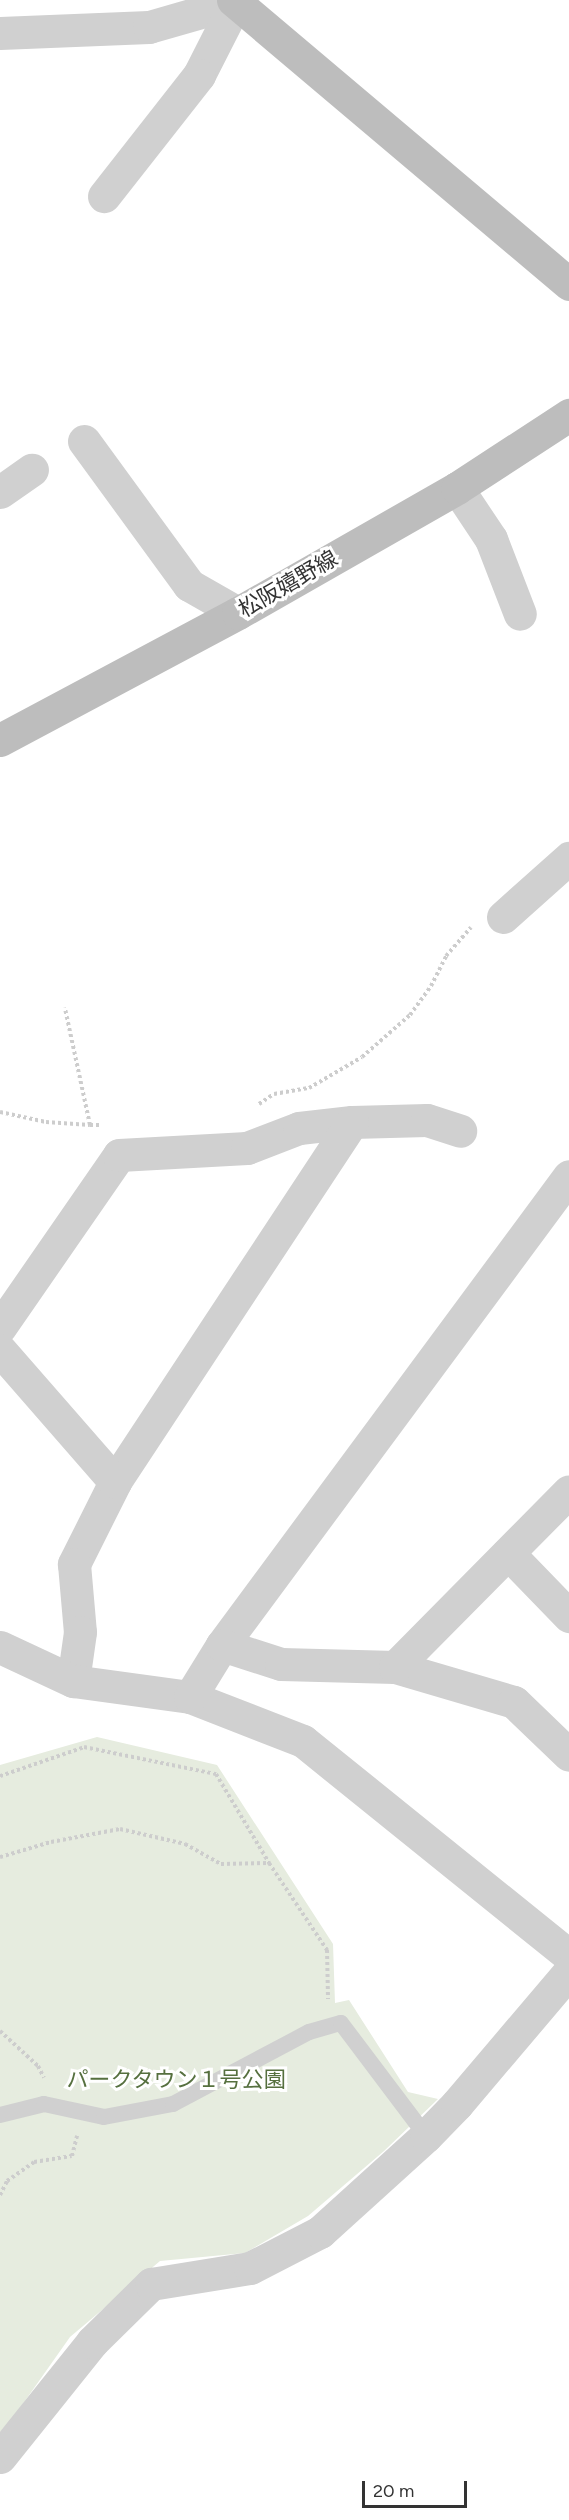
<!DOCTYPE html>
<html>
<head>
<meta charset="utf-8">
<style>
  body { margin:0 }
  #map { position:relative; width:569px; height:2520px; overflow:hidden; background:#fff; font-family:Figtree,"Noto Sans JP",sans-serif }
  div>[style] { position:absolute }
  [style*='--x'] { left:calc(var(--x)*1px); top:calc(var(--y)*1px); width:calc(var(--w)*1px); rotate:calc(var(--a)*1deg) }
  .green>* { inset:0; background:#e6ecdf }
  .path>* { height:4px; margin-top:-2px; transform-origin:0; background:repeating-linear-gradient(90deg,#cdcdcd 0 3px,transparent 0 6px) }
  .lane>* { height:16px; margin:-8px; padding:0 8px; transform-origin:8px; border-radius:8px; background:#d0d0d0 }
  .street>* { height:33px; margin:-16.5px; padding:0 16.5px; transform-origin:16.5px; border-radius:16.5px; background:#d0d0d0 }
  .secondary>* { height:33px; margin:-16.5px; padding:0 16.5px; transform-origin:16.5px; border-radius:16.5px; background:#bdbdbd }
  span { translate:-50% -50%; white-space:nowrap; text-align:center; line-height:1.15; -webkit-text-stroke:6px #fff; paint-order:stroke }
  .street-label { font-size:22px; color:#333 }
  .park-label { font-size:22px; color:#56703f }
  .scale { position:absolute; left:362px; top:2481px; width:105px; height:27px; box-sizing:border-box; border:3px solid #333; border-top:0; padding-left:8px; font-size:18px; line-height:21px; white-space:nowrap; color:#333; -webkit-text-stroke:4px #fff; paint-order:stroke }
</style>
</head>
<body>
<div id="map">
  <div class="green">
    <i style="clip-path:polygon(97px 1737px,217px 1765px,333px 1944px,335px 2003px,349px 2000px,408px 2092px,438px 2099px,384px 2151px,308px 2216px,245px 2253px,160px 2261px,70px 2337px,15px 2415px,0 2432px,0 1765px)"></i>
  </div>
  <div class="path">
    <i style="--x:259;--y:1104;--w:18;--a:-34"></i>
    <i style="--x:274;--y:1094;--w:36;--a:-10"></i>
    <i style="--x:309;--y:1088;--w:61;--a:-30.3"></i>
    <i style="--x:362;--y:1057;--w:64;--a:-41.2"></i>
    <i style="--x:410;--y:1015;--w:36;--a:-54"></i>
    <i style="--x:431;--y:986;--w:34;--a:-63"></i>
    <i style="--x:446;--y:956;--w:38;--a:-49"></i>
    <i style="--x:0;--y:1112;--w:47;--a:12.3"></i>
    <i style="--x:46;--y:1122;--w:44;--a:3.9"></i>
    <i style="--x:90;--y:1125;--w:120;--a:-102.1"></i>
    <i style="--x:90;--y:1125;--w:11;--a:0"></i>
    <i style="--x:0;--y:1776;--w:89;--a:-19"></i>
    <i style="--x:84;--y:1747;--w:135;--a:11.6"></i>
    <i style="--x:216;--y:1774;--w:104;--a:59.2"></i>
    <i style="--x:0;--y:1857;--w:53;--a:-16.4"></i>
    <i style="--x:51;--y:1842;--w:70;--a:-10.7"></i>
    <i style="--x:120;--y:1829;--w:67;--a:13"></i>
    <i style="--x:185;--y:1844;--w:41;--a:29.1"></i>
    <i style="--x:221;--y:1864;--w:48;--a:-1.2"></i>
    <i style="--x:269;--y:1863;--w:105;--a:56.3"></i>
    <i style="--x:327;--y:1950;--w:49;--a:88.8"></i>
    <i style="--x:0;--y:2031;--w:52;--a:42.6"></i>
    <i style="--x:38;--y:2066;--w:13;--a:63"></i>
    <i style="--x:0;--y:2195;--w:16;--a:-63"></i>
    <i style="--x:7;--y:2181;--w:33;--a:-35"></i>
    <i style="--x:34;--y:2162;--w:38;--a:-9"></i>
    <i style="--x:72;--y:2156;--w:21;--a:-76"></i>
  </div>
  <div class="lane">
    <i style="--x:0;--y:2115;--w:45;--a:-14"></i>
    <i style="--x:44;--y:2104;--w:61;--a:12.2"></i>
    <i style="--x:104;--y:2117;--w:70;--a:-10.7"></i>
    <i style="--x:173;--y:2104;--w:154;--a:-27.9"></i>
    <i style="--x:309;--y:2032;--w:33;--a:-16"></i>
    <i style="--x:341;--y:2023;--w:141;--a:53"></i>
  </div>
  <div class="street">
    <i style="--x:0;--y:33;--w:149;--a:-2.3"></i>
    <i style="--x:149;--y:27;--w:91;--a:-16"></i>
    <i style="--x:236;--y:2;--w:82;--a:116.9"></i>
    <i style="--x:199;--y:75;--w:154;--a:128.1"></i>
    <i style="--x:84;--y:441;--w:178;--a:53.9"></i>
    <i style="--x:189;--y:585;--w:56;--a:29.7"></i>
    <i style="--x:457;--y:488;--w:61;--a:56.3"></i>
    <i style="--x:491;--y:539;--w:80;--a:68.9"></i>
    <i style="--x:0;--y:492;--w:39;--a:-35"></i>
    <i style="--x:503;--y:917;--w:89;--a:-41.8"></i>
    <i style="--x:352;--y:1122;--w:75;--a:-1.5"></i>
    <i style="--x:427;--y:1120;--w:35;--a:18"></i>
    <i style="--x:0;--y:1327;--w:209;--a:-55.3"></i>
    <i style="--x:119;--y:1155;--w:128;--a:-3.1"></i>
    <i style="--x:247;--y:1148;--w:56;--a:-21"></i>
    <i style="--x:299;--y:1128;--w:53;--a:-6.5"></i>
    <i style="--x:352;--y:1122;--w:431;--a:123.4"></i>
    <i style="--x:115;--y:1482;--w:92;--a:116.6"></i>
    <i style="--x:74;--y:1564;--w:68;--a:85"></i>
    <i style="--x:80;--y:1632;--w:49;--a:98.1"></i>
    <i style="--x:0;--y:1350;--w:175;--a:48.9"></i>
    <i style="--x:508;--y:1553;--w:88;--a:45.9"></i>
    <i style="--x:222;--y:1645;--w:583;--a:-53.5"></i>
    <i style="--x:0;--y:1647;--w:81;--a:25"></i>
    <i style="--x:73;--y:1681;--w:118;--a:7.8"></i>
    <i style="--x:190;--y:1697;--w:121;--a:21.3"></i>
    <i style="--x:303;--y:1741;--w:342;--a:38.9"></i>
    <i style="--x:395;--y:1667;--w:124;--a:16.4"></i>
    <i style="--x:514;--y:1702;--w:76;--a:43.9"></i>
    <i style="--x:190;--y:1697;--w:61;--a:-58.4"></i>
    <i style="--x:222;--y:1645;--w:62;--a:17.9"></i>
    <i style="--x:281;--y:1664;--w:114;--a:1.5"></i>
    <i style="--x:395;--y:1667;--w:247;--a:-45.3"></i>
    <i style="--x:0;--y:2457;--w:147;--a:-51.3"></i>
    <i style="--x:92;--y:2342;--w:83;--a:-44.5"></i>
    <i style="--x:151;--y:2284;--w:100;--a:-9.2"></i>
    <i style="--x:250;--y:2268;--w:79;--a:-27.2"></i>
    <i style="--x:320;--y:2232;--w:143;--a:-42.2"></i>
    <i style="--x:426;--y:2136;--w:45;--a:-45.9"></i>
    <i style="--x:457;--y:2104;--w:173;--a:-49.7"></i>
  </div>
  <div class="secondary">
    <i style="--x:233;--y:0;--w:440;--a:40.2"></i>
    <i style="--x:0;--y:740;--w:270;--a:-28.1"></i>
    <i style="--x:238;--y:613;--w:252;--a:-29.7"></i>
    <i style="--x:457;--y:488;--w:134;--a:-33.1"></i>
  </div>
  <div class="street-label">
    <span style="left:288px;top:584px;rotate:-30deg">松阪嬉野線</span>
  </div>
  <div class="park-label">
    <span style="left:176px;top:2080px">パークタウン１号公園</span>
  </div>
  <div class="scale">20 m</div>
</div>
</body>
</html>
